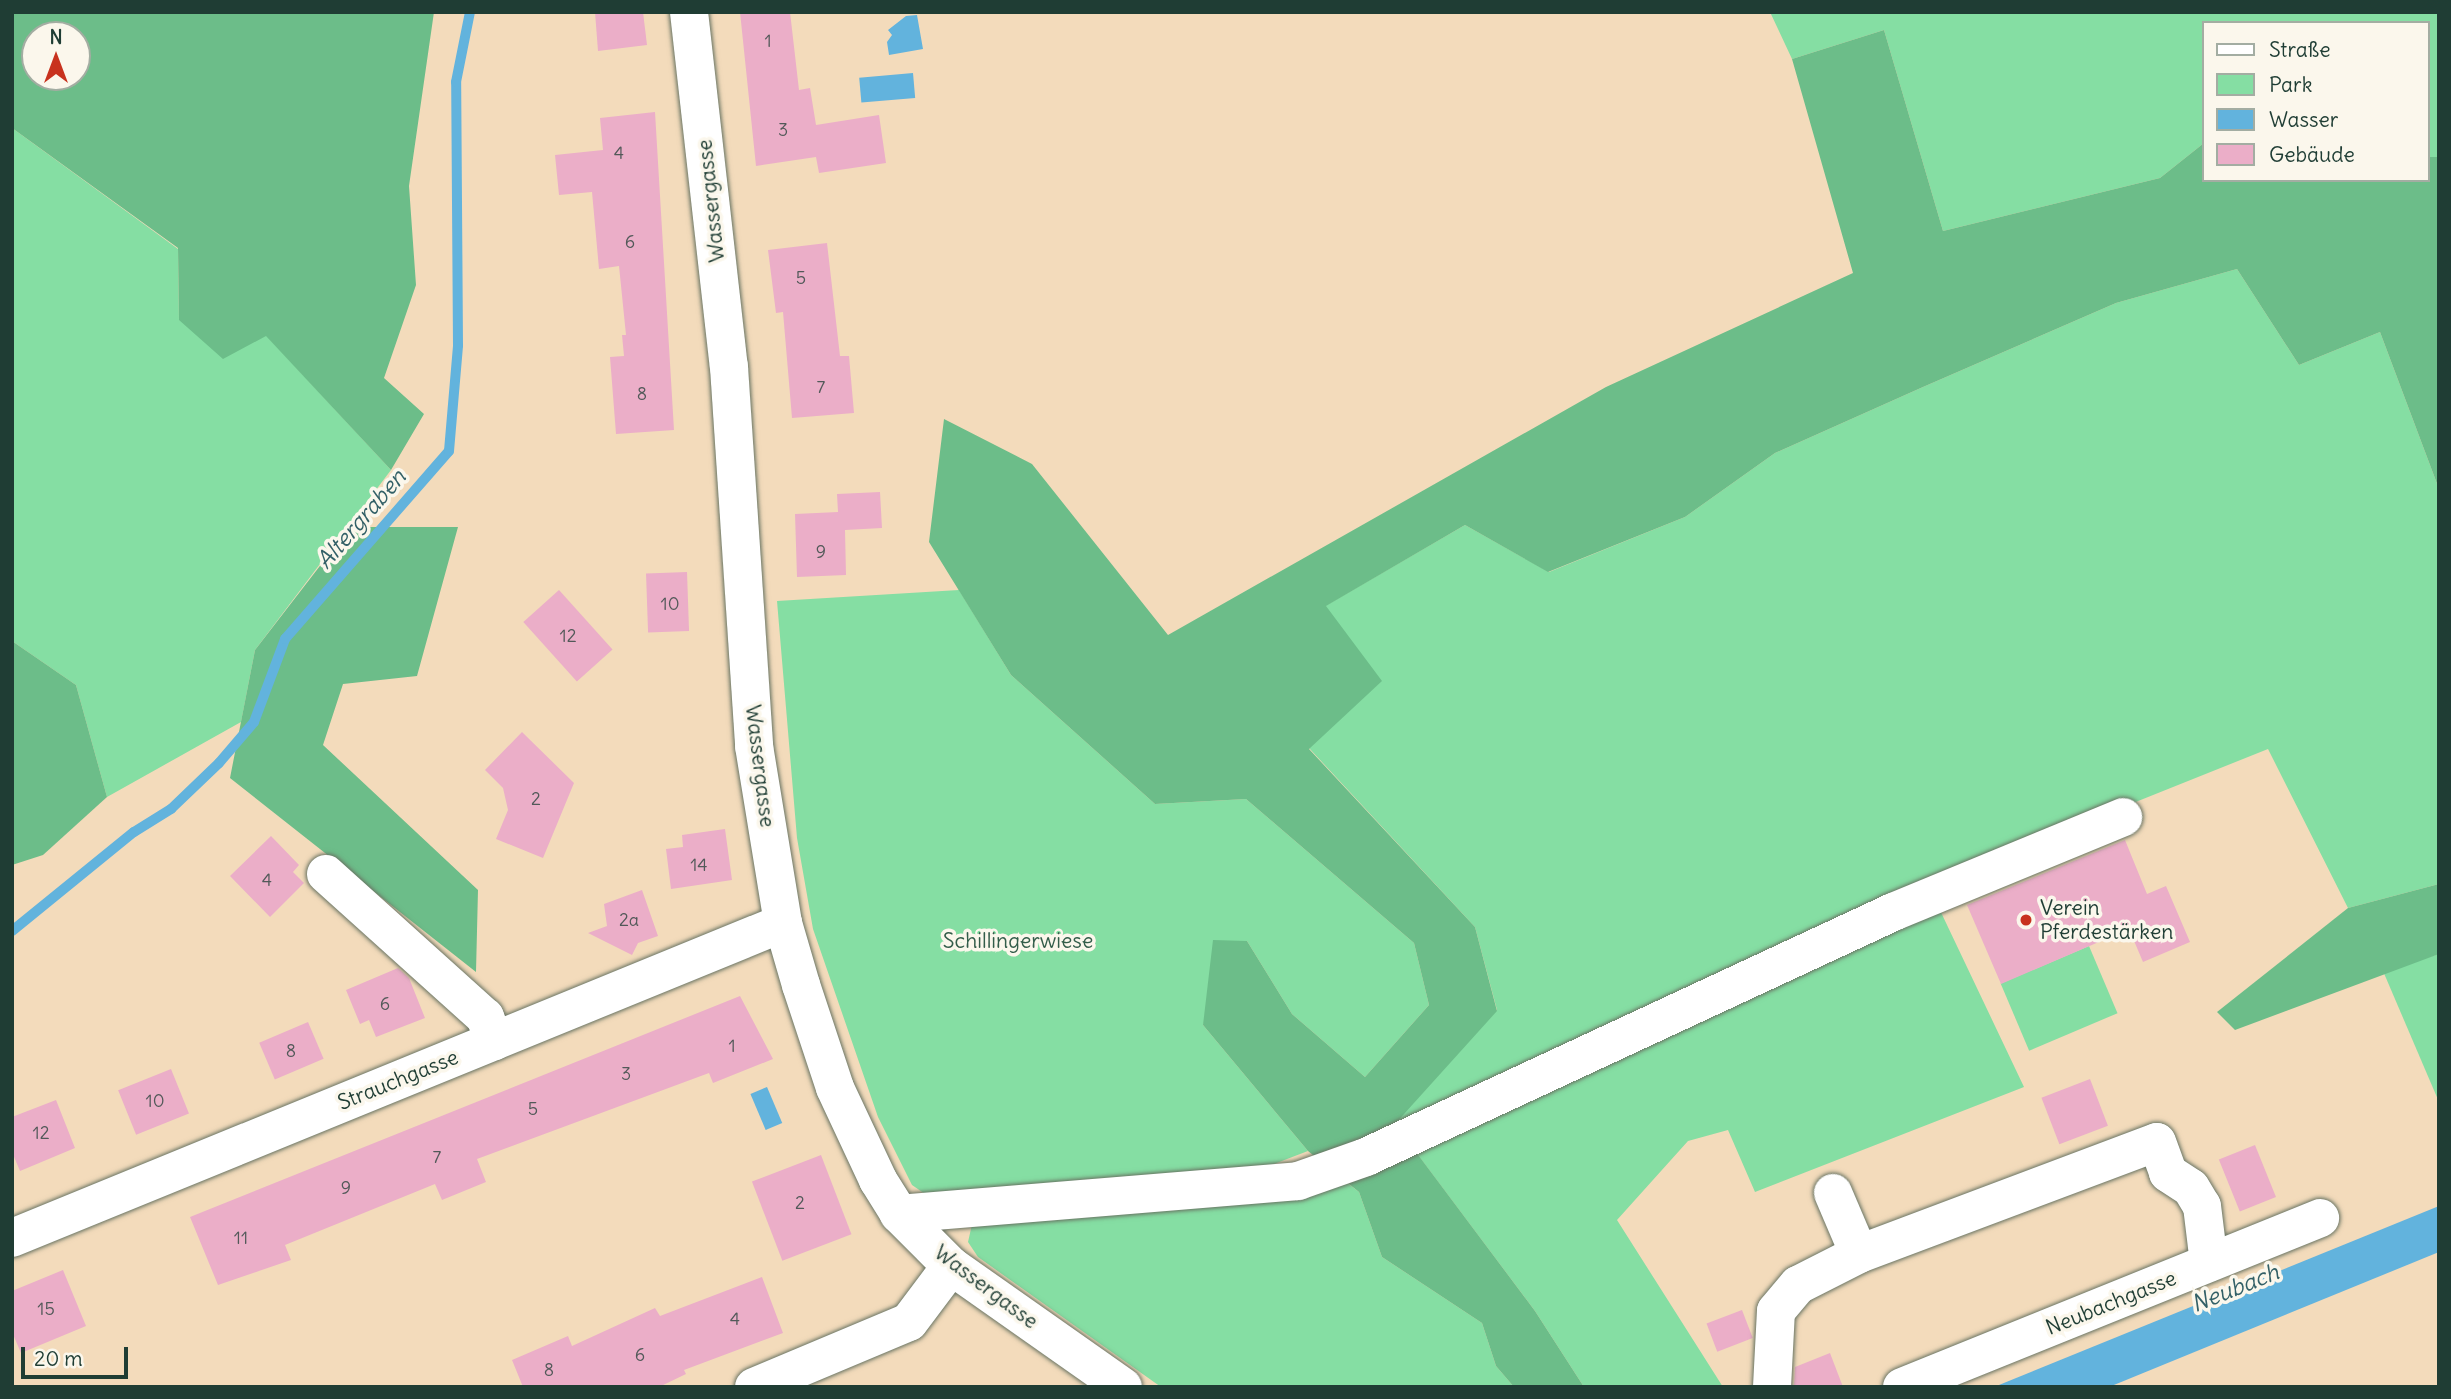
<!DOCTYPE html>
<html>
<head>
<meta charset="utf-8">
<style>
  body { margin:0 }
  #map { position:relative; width:2451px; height:1399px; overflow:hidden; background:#f3dbbb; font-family:Delius,sans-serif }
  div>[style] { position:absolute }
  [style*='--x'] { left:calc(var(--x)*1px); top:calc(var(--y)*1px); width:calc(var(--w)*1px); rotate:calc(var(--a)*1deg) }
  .green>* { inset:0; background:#85dea3; transform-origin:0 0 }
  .forest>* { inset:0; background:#6cbd89 }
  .water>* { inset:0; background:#62b3dd; transform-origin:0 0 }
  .stream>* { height:10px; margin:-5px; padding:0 5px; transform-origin:5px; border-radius:5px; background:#62b3dd }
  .building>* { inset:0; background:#ebaec8; transform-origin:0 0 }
  .roads { filter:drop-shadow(0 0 2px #697463) drop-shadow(0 0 2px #697463) }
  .minor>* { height:38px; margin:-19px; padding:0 19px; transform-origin:19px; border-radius:19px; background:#fff }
  .dots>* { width:19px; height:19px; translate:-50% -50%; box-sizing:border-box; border:4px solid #fbf7ec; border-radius:50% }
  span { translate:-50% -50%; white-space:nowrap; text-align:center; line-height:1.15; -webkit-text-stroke:7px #fbf7ec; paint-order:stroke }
  .number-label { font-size:18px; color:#525959 }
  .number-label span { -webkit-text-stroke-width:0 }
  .street-label { font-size:21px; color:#1f3d34 }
  .poi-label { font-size:21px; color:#1f3d34 }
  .left { translate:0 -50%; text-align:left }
  .park-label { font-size:21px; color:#335d4a }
  .water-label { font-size:23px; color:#336067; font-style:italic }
  .frame { position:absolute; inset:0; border:14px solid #1f3d34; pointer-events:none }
  .legend { position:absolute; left:2202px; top:21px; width:228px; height:161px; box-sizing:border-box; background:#fbf7ec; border:2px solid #a3ada2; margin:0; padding:9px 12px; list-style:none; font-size:21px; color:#1f3d34 }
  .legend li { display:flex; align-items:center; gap:14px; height:35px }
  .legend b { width:35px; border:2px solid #a3ada2 }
  .north { position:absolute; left:21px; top:21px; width:70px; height:70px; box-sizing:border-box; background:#fbf7ec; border:2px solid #a3ada2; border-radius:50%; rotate:0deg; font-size:19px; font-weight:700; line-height:28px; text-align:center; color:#1f3d34 }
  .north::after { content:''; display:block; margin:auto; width:24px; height:32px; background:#c8321e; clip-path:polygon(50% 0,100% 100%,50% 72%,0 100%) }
  .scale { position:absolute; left:21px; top:1347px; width:107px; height:32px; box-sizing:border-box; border:4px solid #1f3d34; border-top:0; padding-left:9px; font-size:21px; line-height:24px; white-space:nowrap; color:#1f3d34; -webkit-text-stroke:5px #fbf7ec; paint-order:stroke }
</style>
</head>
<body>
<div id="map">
  <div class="green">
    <i style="clip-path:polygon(1770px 12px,2439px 12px,2439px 157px,2428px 157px,2428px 23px,2204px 23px,2204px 143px,2160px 178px,1943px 231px,1884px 30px,1792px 59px)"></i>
    <i style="clip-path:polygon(12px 128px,178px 249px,179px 320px,266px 335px,391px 470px,255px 650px,241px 722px,107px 797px,76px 685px,12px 641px)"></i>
    <i style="clip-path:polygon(2237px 269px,2299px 365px,2380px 332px,2439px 489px,2439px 884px,2348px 908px,2268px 749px,1928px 885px,2024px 1087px,1755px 1192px,1728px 1130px,1688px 1141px,1617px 1220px,1723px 1387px,1584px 1387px,1535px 1311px,1394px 1123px,1497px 1010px,1475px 927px,1309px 748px,1381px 681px,1325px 606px,1465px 525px,1549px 572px,1685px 517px,1775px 453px,1923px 387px,2116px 303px)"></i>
    <i style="clip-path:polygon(959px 590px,1011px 675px,1155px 804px,1246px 799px,1414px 943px,1429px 1005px,1365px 1077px,1292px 1014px,1247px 941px,1203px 1025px,1308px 1151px,1258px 1170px,931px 1198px,912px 1185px,878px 1117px,813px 929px,797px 838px,777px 601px)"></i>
    <i style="left:2089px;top:946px;width:73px;height:96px;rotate:67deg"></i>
    <i style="clip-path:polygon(2439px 954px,2439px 1102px,2383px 971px)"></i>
    <i style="clip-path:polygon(1341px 1178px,1359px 1192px,1382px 1257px,1482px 1323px,1496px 1366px,1514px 1387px,1161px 1387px,978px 1257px,968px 1242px,973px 1220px)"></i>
  </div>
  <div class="forest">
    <i style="clip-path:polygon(evenodd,13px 12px,434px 12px,409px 186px,416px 285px,384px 378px,424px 414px,391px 470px,266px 336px,223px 359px,179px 320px,178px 248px,12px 128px,13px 12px,77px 35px,77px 77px,35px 77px,35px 35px,77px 35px)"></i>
    <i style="clip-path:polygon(1884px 30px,1943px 231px,2160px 178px,2204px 143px,2204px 180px,2428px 180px,2428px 157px,2439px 157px,2439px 489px,2380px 332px,2299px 365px,2237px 269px,2116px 303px,1923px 387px,1775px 453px,1685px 517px,1548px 572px,1465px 525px,1326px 606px,1382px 681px,1309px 749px,1475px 927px,1497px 1011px,1395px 1124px,1535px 1311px,1584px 1387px,1514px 1387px,1496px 1366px,1482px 1323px,1382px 1257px,1359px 1192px,1308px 1151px,1203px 1025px,1213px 940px,1247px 941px,1292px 1014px,1365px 1077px,1429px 1005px,1414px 943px,1246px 799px,1155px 804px,1011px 675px,929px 542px,944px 419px,1032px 464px,1168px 635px,1606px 387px,1853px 273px,1792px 59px)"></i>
    <i style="clip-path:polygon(350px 527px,458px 527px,417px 676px,343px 684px,323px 745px,478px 890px,476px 972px,230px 778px,255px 650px)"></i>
    <i style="clip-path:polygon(12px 641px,76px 685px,107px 797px,43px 855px,12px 865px)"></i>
    <i style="clip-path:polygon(2439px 884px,2439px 954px,2235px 1030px,2217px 1012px,2348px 908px)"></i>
  </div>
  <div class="water">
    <i style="clip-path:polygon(917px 15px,923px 49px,889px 55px,887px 42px,892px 35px,888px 30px,906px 16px)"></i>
    <i style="left:913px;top:73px;width:25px;height:54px;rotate:85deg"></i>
    <i style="left:767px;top:1087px;width:39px;height:18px;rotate:67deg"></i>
    <i style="clip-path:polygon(2439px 1206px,2439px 1252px,2109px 1387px,1994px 1387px)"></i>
  </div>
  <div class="stream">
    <i style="--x:12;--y:931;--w:157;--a:-39.1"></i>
    <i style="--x:134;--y:832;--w:44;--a:-31.9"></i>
    <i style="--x:171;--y:809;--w:66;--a:-43.8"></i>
    <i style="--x:219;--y:763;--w:54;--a:-49.5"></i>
    <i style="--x:254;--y:722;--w:89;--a:-69.5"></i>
    <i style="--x:285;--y:639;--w:249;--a:-48.9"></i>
    <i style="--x:449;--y:451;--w:106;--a:-85.1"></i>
    <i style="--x:458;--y:345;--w:263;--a:-90.4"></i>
    <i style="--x:456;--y:82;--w:71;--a:-78.7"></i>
  </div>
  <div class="building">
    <i style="clip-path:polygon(595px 12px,643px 12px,647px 45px,598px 51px)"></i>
    <i style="clip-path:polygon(740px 12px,790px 12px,799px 90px,810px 88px,816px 125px,879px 115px,886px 163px,819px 173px,816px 157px,756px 166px)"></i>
    <i style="clip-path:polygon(655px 112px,674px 430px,616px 434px,610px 357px,624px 356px,622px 335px,626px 335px,619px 266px,599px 269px,592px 192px,559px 195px,555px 155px,603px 150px,600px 118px)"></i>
    <i style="clip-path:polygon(827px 243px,840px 356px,849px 356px,854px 413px,792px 418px,783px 312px,776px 313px,768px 250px)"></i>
    <i style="clip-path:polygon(880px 492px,882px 528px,845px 530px,846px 575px,797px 577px,795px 514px,838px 512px,837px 494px)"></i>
    <i style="left:687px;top:572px;width:59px;height:41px;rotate:88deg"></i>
    <i style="left:559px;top:590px;width:80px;height:48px;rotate:48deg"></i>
    <i style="clip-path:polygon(522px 732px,574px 783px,543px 858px,496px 839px,508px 810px,503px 788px,485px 770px)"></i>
    <i style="clip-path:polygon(725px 829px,732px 880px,671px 889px,666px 849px,683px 847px,682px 835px)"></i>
    <i style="clip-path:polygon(271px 836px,299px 865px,293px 872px,304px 883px,270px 917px,230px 876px)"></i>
    <i style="clip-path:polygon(2125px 840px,2147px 894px,2166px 886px,2190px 942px,2143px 962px,2129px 929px,2001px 984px,1967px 905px)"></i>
    <i style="clip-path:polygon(642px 890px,658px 936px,638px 943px,632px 955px,588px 933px,607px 926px,604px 904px)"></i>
    <i style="clip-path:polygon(398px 968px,409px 978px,425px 1018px,376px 1037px,369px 1020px,360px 1024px,346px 990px)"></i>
    <i style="clip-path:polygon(740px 996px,773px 1059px,713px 1083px,709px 1073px,477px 1159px,486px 1182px,442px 1200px,435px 1184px,285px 1245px,291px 1260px,218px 1285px,190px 1217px)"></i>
    <i style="left:308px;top:1022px;width:40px;height:53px;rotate:67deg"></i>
    <i style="left:171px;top:1069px;width:48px;height:57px;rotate:68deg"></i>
    <i style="left:2090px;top:1079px;width:50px;height:52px;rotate:69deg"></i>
    <i style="clip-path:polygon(56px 1100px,75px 1148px,20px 1171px,12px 1152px,12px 1117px)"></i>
    <i style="left:2255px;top:1145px;width:56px;height:39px;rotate:68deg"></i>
    <i style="left:821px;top:1155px;width:85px;height:74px;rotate:69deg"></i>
    <i style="clip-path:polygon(63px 1270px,86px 1326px,21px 1353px,12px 1332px,12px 1291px)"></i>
    <i style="clip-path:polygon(762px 1277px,783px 1333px,684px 1370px,686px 1374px,659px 1387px,523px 1387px,512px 1360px,568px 1336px,572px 1346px,655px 1308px,660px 1316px)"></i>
    <i style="left:1742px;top:1310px;width:30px;height:38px;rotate:69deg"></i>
    <i style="clip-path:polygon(1830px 1353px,1843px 1387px,1794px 1387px,1795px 1367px)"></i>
  </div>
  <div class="roads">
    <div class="minor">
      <i style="--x:689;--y:12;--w:357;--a:83.6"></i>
      <i style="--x:729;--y:367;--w:380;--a:86.2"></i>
      <i style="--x:754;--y:746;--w:179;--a:80.7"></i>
      <i style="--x:783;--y:923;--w:65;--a:73.8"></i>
      <i style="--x:801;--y:985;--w:108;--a:71.7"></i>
      <i style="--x:835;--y:1088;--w:102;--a:64.9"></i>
      <i style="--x:878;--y:1180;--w:40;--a:58"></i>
      <i style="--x:899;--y:1214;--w:74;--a:45"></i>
      <i style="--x:951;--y:1266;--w:210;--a:35.1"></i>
      <i style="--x:326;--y:874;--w:214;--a:42"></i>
      <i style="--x:485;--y:1017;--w:26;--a:69"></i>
      <i style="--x:1833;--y:1193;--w:66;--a:66.9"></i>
      <i style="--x:899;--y:1214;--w:400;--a:-4.7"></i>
      <i style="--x:1298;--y:1181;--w:72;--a:-19.4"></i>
      <i style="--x:1366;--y:1157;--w:581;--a:-24.93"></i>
      <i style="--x:1893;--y:912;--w:249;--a:-22.4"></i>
      <i style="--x:12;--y:1238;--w:833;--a:-22.22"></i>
      <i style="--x:754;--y:1387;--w:168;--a:-22.8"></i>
      <i style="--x:909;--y:1322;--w:70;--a:-53.1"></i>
      <i style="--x:1772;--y:1387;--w:76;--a:-87"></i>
      <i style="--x:1776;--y:1311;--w:34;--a:-50"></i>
      <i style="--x:1798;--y:1285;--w:68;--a:-26.9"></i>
      <i style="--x:1859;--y:1254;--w:318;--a:-20.6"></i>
      <i style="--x:2157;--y:1142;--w:33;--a:70"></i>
      <i style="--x:2168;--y:1173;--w:27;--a:33"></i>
      <i style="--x:2191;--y:1188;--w:21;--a:59"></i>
      <i style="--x:2202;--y:1206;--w:57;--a:83"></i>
      <i style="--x:1902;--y:1387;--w:451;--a:-22"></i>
    </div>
  </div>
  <div class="dots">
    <i style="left:2026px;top:920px;background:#c8321e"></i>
  </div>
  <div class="number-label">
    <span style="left:768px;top:41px">1</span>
    <span style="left:783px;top:130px">3</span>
    <span style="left:619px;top:153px">4</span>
    <span style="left:630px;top:242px">6</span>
    <span style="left:801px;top:278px">5</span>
    <span style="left:821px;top:387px">7</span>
    <span style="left:642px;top:394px">8</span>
    <span style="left:821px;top:552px">9</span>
    <span style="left:670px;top:604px">10</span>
    <span style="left:568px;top:636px">12</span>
    <span style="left:536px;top:799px">2</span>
    <span style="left:699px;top:865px">14</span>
    <span style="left:267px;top:880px">4</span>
    <span style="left:629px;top:920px">2a</span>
    <span style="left:385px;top:1004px">6</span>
    <span style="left:732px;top:1046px">1</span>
    <span style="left:291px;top:1051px">8</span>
    <span style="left:626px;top:1074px">3</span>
    <span style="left:155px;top:1101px">10</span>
    <span style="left:533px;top:1109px">5</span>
    <span style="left:41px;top:1133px">12</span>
    <span style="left:437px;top:1157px">7</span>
    <span style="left:346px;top:1188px">9</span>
    <span style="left:800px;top:1203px">2</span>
    <span style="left:241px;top:1238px">11</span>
    <span style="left:46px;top:1309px">15</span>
    <span style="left:735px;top:1319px">4</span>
    <span style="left:640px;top:1355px">6</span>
    <span style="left:549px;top:1370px">8</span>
  </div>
  <div class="street-label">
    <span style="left:711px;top:201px;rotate:-96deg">Wassergasse</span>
    <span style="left:760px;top:766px;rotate:83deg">Wassergasse</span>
    <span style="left:398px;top:1080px;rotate:-22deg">Strauchgasse</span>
    <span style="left:986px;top:1287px;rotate:37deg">Wassergasse</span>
    <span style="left:2111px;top:1303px;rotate:-22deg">Neubachgasse</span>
  </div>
  <div class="poi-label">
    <span class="left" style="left:2040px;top:920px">Verein<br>Pferdestärken</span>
  </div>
  <div class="park-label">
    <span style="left:1018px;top:941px">Schillingerwiese</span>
  </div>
  <div class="water-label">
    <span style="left:361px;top:519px;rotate:-49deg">Altergraben</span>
    <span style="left:2235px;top:1288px;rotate:-22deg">Neubach</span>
  </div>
  <div class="frame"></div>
  <ul class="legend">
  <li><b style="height:9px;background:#fff"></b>Straße</li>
  <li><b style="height:19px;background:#85dea3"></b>Park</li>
  <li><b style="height:19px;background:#62b3dd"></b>Wasser</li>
  <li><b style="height:19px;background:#ebaec8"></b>Gebäude</li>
  </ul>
  <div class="north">N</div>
  <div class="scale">20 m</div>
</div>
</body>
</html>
